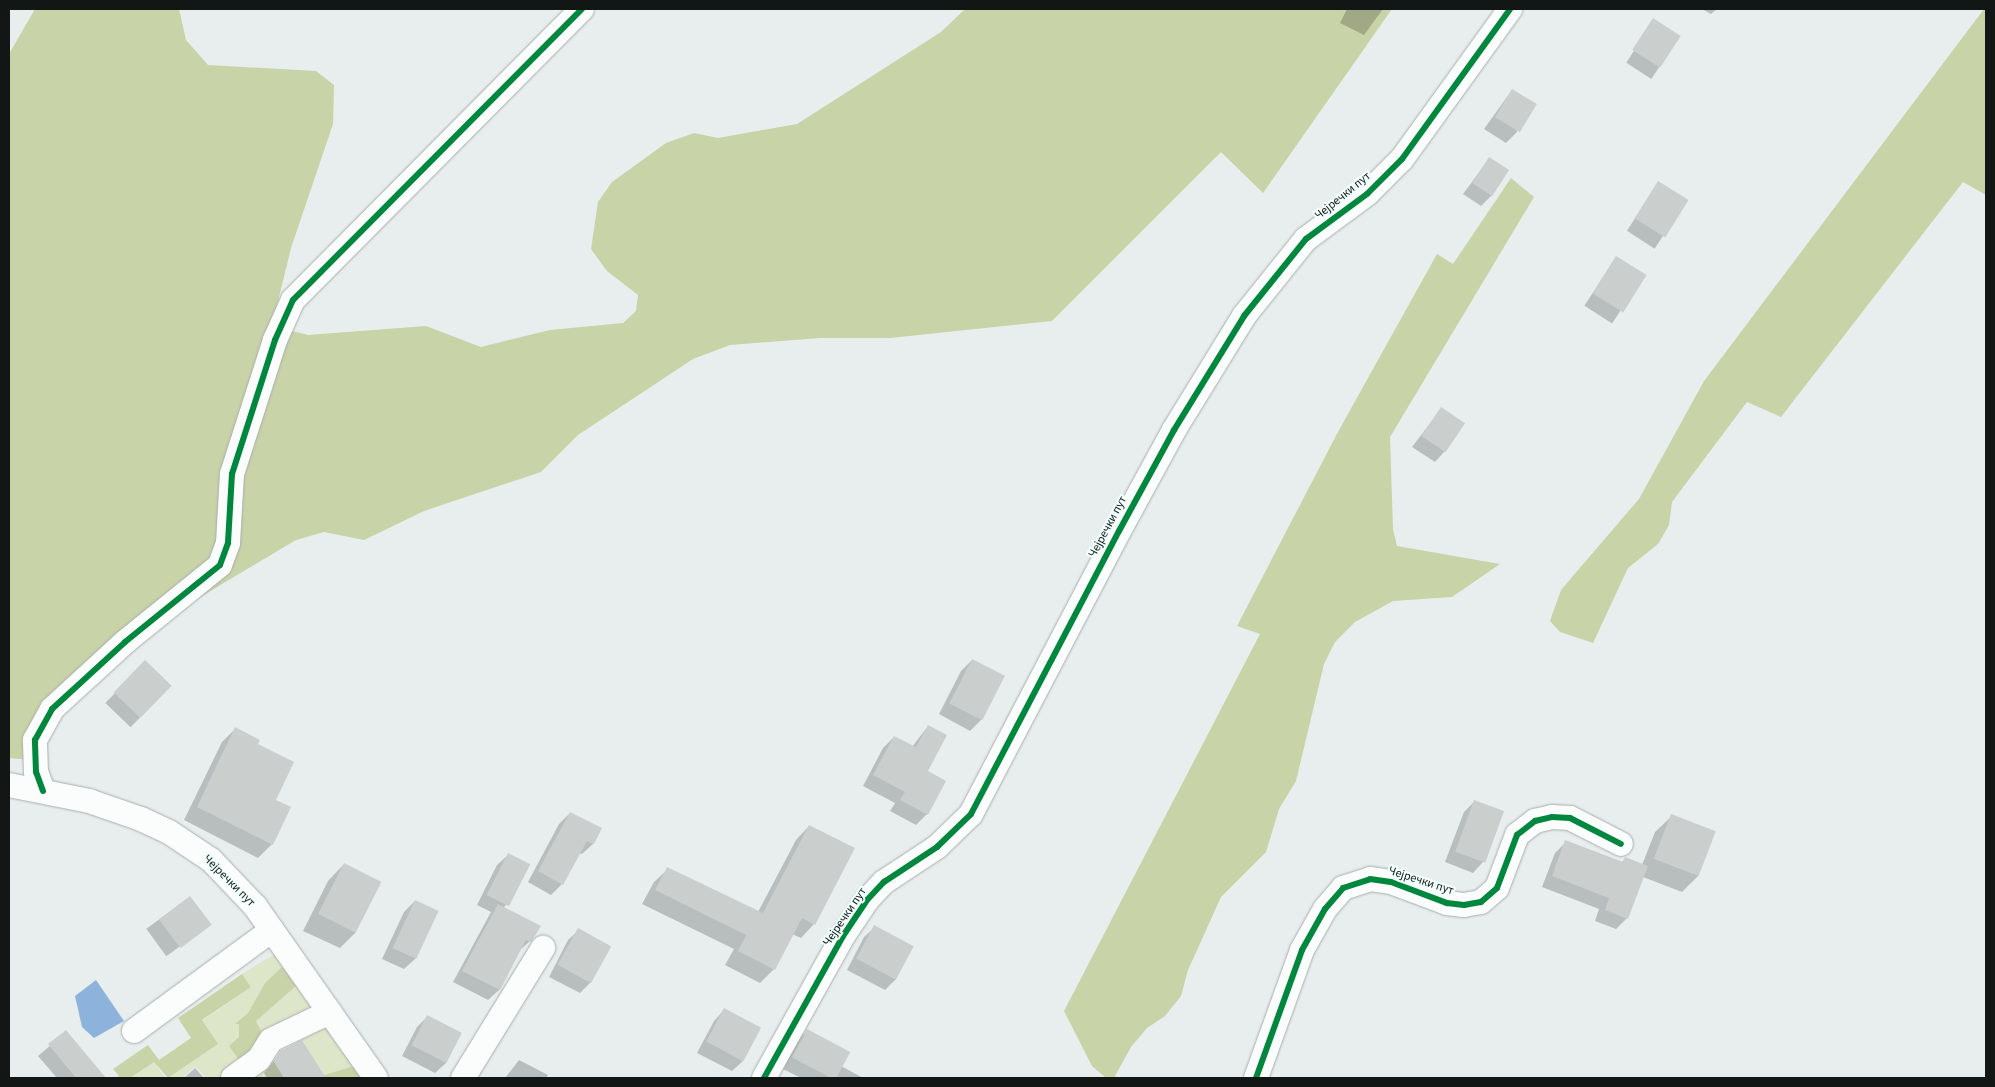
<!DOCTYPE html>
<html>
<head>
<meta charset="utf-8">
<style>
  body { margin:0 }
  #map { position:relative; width:1995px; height:1087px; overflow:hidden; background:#e7eeed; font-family:"Source Sans 3",sans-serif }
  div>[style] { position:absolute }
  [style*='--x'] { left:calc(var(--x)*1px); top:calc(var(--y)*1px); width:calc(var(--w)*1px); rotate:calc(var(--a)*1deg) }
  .green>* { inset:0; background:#dde6c9 }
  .forest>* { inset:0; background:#c8d3a7 }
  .water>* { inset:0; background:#8db3dd }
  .shadow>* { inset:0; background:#0003; transform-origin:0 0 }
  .building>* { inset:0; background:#cacfcd; transform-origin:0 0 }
  .roads { filter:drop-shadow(0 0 1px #a8aead) drop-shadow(0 0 1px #a8aead) }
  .minor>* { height:24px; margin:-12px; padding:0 12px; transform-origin:12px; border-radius:12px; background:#fbfcfc }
  .cycleway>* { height:6px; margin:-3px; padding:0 3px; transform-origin:3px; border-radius:3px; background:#00873e }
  span { translate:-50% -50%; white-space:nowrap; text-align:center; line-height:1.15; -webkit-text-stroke:4px #f1fffd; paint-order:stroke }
  .street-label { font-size:12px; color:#121716 }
  .frame { position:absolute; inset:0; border:10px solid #121716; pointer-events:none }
</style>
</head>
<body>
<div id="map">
  <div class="green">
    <i style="clip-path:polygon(evenodd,278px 952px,354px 1066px,324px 1075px,299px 1035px,269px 1054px,284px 1077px,206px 1078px,195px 1066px,182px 1078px,168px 1078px,218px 1044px,202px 1021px,251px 987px,242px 974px,278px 952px,265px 983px,296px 986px,256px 1021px,264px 1037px,239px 1037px,239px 1024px,236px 1024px,248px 1013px,265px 983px)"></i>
    <i style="clip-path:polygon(154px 1062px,165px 1078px,130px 1078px)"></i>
  </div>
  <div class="forest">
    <i style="clip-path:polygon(35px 9px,179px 9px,186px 40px,208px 65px,316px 71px,334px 85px,333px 124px,291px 248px,272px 326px,308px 335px,426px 326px,481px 347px,550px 330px,623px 323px,636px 311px,638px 295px,607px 271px,591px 249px,598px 202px,612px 182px,666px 143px,694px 133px,718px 138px,797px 124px,941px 32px,965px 9px,1392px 9px,1263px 193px,1221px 152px,1052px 321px,890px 338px,820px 338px,730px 345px,693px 359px,578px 435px,541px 472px,424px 511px,364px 540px,324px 532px,296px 540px,192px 602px,128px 650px,51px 725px,43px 761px,9px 758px,9px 54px)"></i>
    <i style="clip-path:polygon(1984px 9px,1986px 9px,1986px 195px,1963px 182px,1781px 417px,1747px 402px,1672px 502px,1669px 525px,1658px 544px,1628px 568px,1593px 643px,1560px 632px,1550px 621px,1561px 590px,1639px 499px,1704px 381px)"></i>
    <i style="clip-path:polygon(1511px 178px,1534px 197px,1390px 437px,1393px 529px,1397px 546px,1500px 564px,1452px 597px,1393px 601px,1355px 622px,1335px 642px,1324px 664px,1296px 781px,1279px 809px,1266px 852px,1221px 897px,1188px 970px,1181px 996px,1165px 1016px,1147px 1028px,1131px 1047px,1114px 1078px,1106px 1078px,1092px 1066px,1064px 1011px,1260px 634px,1237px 626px,1339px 430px,1437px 254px,1453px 264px)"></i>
    <i style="clip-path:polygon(282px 967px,296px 986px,256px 1021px,264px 1037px,242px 1064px,229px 1046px,239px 1037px,239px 1024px,235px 1024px,248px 1013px,265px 983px)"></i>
    <i style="clip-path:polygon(242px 974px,251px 987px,202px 1020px,218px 1044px,168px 1078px,154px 1062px,130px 1078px,116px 1078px,119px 1076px,113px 1069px,148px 1045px,159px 1060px,191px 1038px,178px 1018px)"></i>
    <i style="clip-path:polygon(354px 1066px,364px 1078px,319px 1078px,324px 1075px)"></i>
  </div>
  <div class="water">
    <i style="clip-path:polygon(96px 980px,124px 1021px,94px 1038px,82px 1027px,75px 996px)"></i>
  </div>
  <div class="shadow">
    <i style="clip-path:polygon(1347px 9px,1383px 9px,1364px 35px,1340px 23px)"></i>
    <i style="clip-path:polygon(1702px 9px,1717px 9px,1711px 14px)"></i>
    <i style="left:1654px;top:20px;width:30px;height:51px;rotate:33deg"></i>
    <i style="clip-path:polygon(1512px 90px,1517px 132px,1506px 143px,1484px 129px)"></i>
    <i style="clip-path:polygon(1489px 159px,1492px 195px,1481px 206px,1463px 194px)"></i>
    <i style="left:1658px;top:183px;width:33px;height:57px;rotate:33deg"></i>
    <i style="left:1616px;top:257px;width:33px;height:58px;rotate:33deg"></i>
    <i style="clip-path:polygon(1441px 409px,1445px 451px,1435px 462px,1412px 447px)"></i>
    <i style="clip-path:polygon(972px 660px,981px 720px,970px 731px,939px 714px,961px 671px)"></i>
    <i style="left:145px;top:662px;width:35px;height:57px;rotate:44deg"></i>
    <i style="clip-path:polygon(928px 726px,927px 814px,916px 825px,890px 811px,895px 803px,863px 786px,883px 748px,894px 737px,912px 747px)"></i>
    <i style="clip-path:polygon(235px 729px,256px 745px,274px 800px,272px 844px,258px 858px,184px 820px,222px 742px)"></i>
    <i style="clip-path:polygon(1475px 801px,1483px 862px,1473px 873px,1445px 862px,1464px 812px)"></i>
    <i style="clip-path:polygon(570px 813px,601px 829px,593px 844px,582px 854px,579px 853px,562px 884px,551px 895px,528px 882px,559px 824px)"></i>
    <i style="clip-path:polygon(1672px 816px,1698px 876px,1682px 892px,1643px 877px,1627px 918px,1616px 929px,1595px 921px,1599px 909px,1542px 887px,1555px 853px,1566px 842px,1621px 863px,1625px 859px,1642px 865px,1655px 832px)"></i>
    <i style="clip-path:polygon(809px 826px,814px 924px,801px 938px,792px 934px,774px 969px,760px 983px,725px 965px,734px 949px,642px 904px,654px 882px,668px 869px,758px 912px,796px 840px)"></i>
    <i style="clip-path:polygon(508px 855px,507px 904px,503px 908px,530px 941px,518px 952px,499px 990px,488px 1000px,453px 982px,491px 912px,477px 905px,497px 865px)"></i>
    <i style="clip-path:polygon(344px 864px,356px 932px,340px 948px,303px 931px,328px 881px)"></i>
    <i style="left:190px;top:897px;width:34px;height:54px;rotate:54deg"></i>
    <i style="clip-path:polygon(415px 901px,437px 912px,415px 959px,404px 969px,382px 959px,404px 912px)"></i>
    <i style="clip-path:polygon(875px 927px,896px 979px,885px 990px,847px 970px,864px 937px)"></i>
    <i style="clip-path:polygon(579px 930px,610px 946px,591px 982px,580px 993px,549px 977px,568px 940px)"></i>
    <i style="clip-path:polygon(724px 1010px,760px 1029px,743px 1061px,732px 1071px,697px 1053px,714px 1021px)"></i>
    <i style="clip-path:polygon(427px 1017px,461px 1034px,446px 1063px,435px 1073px,402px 1056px,417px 1027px)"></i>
    <i style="clip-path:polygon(807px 1031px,841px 1066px,863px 1078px,801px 1078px,781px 1068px,796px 1041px)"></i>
    <i style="clip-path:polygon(66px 1032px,100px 1073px,94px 1078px,57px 1078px,38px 1056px)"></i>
    <i style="clip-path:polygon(281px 1052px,322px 1075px,319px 1078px,267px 1078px,264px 1073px)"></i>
    <i style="clip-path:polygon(519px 1060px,548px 1075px,546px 1078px,505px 1078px)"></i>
    <i style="clip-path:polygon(195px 1068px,204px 1078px,184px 1078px)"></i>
  </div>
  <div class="building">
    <i style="left:1653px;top:18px;width:33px;height:38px;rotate:33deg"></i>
    <i style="left:1512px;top:89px;width:29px;height:33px;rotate:31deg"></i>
    <i style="left:1489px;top:157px;width:24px;height:31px;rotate:33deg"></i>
    <i style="left:1658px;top:181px;width:36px;height:44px;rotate:32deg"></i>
    <i style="left:1616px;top:256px;width:36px;height:44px;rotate:32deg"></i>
    <i style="left:1441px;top:407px;width:29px;height:35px;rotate:34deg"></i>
    <i style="left:972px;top:659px;width:37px;height:50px;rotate:27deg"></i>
    <i style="left:145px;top:660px;width:37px;height:45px;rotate:44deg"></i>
    <i style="clip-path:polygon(928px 725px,947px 735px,928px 771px,946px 781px,928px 815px,900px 800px,905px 792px,873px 775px,894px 736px,916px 747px)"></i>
    <i style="clip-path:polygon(235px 727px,260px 740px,258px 744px,294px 762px,276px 800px,291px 807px,273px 845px,197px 807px)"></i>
    <i style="left:1474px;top:800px;width:32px;height:55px;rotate:20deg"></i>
    <i style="clip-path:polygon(570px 812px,602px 828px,594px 844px,587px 841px,563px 885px,538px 871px)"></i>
    <i style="left:1671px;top:814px;width:48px;height:48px;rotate:21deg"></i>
    <i style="clip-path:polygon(809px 825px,855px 848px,815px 925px,802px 918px,775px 970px,738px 951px,746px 935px,655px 890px,667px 867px,763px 913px)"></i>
    <i style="clip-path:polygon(1565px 840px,1623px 862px,1625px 857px,1648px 866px,1628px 919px,1605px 910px,1609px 898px,1552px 876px)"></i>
    <i style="left:508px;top:853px;width:25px;height:47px;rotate:27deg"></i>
    <i style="left:344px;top:863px;width:42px;height:57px;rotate:27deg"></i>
    <i style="left:190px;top:896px;width:36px;height:39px;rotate:53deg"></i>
    <i style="left:415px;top:900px;width:26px;height:53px;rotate:25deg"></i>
    <i style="clip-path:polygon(498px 904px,541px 926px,531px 942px,526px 940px,500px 990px,462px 971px)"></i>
    <i style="left:874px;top:925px;width:45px;height:38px;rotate:28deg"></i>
    <i style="left:578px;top:928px;width:38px;height:42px;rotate:29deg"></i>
    <i style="left:724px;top:1008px;width:42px;height:38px;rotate:28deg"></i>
    <i style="left:427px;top:1015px;width:39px;height:34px;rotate:27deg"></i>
    <i style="left:807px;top:1029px;width:49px;height:32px;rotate:28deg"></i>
    <i style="clip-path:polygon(66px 1030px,106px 1078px,76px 1078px,48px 1044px)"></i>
    <i style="clip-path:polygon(302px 1040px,326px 1078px,284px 1078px,274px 1062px,280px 1051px)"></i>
  </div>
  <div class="roads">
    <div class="minor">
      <i style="--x:9;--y:785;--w:82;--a:11.3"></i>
      <i style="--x:89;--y:801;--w:55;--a:19.1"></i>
      <i style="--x:141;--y:819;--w:31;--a:25"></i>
      <i style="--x:169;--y:832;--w:50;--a:33.7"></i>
      <i style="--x:211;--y:860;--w:64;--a:46.3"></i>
      <i style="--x:255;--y:906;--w:210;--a:54.9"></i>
      <i style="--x:43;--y:791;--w:20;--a:-110"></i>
      <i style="--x:36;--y:772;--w:32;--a:-92"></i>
      <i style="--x:35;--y:740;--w:35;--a:-61"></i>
      <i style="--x:52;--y:709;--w:99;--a:-42.5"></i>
      <i style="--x:125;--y:642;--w:122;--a:-39"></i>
      <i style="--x:220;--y:565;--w:23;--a:-70"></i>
      <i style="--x:228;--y:543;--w:69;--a:-86.7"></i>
      <i style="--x:232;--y:474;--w:141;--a:-72.2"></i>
      <i style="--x:275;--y:340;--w:44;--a:-65.8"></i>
      <i style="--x:293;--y:300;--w:410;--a:-45.2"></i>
      <i style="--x:134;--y:1031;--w:171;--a:-36.2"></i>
      <i style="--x:233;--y:1078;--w:32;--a:-36"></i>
      <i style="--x:259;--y:1059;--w:22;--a:-58"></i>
      <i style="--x:271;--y:1040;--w:65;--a:-25.4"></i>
      <i style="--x:463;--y:1078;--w:153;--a:-58.4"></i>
      <i style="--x:764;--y:1078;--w:162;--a:-60.9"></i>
      <i style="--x:843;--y:936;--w:43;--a:-56.3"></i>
      <i style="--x:867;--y:900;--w:25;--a:-47"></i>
      <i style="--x:884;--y:882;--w:64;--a:-33.4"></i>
      <i style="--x:937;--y:847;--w:47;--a:-44.1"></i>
      <i style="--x:971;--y:814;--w:319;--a:-62.4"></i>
      <i style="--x:1119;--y:531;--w:115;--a:-61.4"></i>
      <i style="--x:1174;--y:430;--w:134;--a:-58.4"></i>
      <i style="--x:1244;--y:316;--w:99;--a:-51.2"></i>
      <i style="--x:1306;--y:239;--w:76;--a:-36.4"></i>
      <i style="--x:1367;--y:194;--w:49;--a:-45"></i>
      <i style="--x:1402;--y:159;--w:185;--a:-54.2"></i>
      <i style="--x:1256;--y:1078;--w:136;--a:-70.2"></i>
      <i style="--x:1302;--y:950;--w:47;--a:-60.7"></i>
      <i style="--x:1325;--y:909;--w:28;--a:-49"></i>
      <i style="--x:1343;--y:888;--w:28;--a:-18"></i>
      <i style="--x:1370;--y:879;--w:21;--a:8"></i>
      <i style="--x:1391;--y:882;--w:60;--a:20.6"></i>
      <i style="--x:1447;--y:903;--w:17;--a:7"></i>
      <i style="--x:1464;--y:905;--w:17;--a:-10"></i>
      <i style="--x:1481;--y:902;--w:21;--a:-41"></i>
      <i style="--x:1497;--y:888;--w:57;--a:-69.3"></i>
      <i style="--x:1517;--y:835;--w:23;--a:-38"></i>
      <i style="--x:1535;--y:821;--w:17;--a:-13"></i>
      <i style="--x:1552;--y:817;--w:18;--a:3"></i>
      <i style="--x:1570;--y:818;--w:57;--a:27"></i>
    </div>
  </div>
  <div class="cycleway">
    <i style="--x:43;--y:791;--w:20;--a:-110"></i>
    <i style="--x:36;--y:772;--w:32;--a:-92"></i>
    <i style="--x:35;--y:740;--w:35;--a:-61"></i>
    <i style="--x:52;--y:709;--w:99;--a:-42.5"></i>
    <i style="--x:125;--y:642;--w:122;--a:-39"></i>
    <i style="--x:220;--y:565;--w:23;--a:-70"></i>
    <i style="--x:228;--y:543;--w:69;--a:-86.7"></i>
    <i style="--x:232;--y:474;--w:141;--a:-72.2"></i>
    <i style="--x:275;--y:340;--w:44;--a:-65.8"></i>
    <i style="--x:293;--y:300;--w:410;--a:-45.2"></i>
    <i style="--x:764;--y:1078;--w:162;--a:-60.9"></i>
    <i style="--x:843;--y:936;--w:43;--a:-56.3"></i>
    <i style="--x:867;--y:900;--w:25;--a:-47"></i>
    <i style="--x:884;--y:882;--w:64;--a:-33.4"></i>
    <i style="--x:937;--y:847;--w:47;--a:-44.1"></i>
    <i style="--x:971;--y:814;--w:319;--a:-62.4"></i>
    <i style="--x:1119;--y:531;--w:115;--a:-61.4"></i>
    <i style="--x:1174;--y:430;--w:134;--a:-58.4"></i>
    <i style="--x:1244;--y:316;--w:99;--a:-51.2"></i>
    <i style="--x:1306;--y:239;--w:76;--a:-36.4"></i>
    <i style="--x:1367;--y:194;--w:49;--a:-45"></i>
    <i style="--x:1402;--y:159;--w:185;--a:-54.2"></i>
    <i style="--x:1256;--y:1078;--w:136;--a:-70.2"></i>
    <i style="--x:1302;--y:950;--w:47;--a:-60.7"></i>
    <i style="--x:1325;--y:909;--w:28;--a:-49"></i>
    <i style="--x:1343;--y:888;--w:28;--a:-18"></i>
    <i style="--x:1370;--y:879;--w:21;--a:8"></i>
    <i style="--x:1391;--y:882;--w:60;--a:20.6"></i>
    <i style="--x:1447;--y:903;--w:17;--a:7"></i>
    <i style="--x:1464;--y:905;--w:17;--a:-10"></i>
    <i style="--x:1481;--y:902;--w:21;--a:-41"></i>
    <i style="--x:1497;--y:888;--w:57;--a:-69.3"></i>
    <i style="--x:1517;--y:835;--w:23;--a:-38"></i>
    <i style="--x:1535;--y:821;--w:17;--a:-13"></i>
    <i style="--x:1552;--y:817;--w:18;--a:3"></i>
    <i style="--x:1570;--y:818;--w:57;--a:27"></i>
  </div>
  <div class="street-label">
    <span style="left:1343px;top:196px;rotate:-39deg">Чејречки пут</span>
    <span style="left:1108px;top:527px;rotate:-62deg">Чејречки пут</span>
    <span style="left:229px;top:881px;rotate:45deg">Чејречки пут</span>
    <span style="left:1421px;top:881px;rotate:18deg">Чејречки пут</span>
    <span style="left:845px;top:917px;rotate:-56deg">Чејречки пут</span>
  </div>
  <div class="frame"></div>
</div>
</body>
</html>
